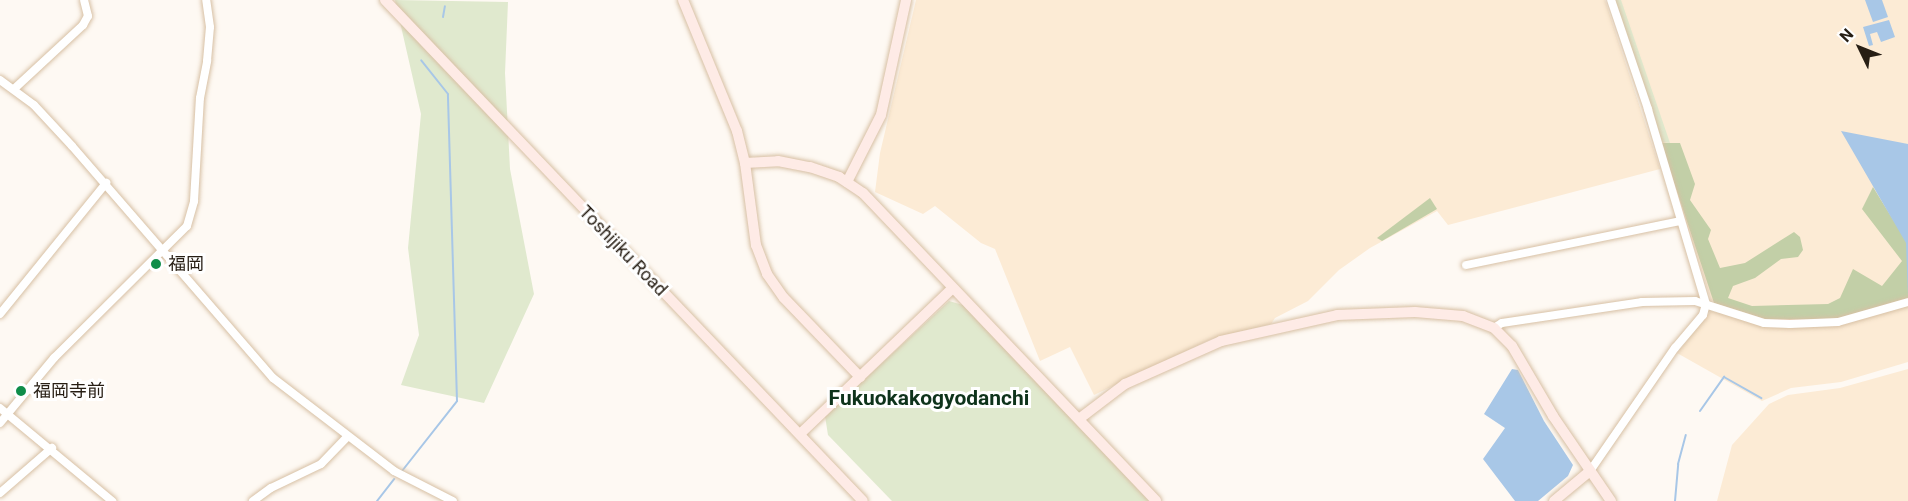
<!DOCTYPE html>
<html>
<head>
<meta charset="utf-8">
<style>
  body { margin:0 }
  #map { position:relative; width:1908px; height:501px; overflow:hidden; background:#fef9f3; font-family:Roboto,"Noto Sans JP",sans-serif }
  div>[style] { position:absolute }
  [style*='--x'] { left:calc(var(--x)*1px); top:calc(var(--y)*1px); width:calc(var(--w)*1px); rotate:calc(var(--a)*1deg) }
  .built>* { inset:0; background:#fcebd5 }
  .green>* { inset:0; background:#e0e9ce }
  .forest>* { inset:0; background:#c2cfa7 }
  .water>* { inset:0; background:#a8c7e7 }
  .stream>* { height:2px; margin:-1px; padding:0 1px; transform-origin:1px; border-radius:1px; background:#a8c7e7 }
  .roads { filter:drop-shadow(0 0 2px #d7c0a4) drop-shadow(0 0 2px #d7c0a4) }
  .street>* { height:8px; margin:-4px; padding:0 4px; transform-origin:4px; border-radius:4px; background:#fff }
  .secondary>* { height:10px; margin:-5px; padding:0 5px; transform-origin:5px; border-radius:5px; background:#feebe6 }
  .dots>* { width:16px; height:16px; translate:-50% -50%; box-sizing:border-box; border:3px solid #fff; border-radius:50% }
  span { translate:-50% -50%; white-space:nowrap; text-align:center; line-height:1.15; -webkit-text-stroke:6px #fff; paint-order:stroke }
  .street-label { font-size:18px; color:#271e14 }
  .poi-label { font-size:18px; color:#271e14 }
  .left { translate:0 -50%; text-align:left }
  .quarter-label { font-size:21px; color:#0e331b; font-weight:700 }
  .north { position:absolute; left:1830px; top:18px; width:60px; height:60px; -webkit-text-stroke:4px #fff; paint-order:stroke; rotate:313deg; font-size:16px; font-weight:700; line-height:24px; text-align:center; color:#271e14 }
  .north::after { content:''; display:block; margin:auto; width:21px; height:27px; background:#271e14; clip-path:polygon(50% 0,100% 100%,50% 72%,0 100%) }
</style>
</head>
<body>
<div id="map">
  <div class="built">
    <i style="clip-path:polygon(916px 0,1605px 0,1660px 169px,1448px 225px,1437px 211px,1370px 248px,1339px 270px,1308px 301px,1275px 318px,1271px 324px,1211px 339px,1094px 395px,1070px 347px,1040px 361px,995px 249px,981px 243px,935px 206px,923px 214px,875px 192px,880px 153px)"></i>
    <i style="clip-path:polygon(1615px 0,1908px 0,1908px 298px,1838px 319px,1781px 320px,1765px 319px,1711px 300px)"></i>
    <i style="clip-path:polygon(1908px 306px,1908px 362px,1841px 382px,1791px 388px,1762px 401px,1677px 353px,1711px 311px,1772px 327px,1802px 327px,1837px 326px)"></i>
    <i style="clip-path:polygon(1908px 369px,1908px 501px,1717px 501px,1732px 445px,1769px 404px,1788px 395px,1840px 388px)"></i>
  </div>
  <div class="green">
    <i style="clip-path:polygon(395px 0,508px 2px,505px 73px,510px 169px,534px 294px,484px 403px,401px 385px,419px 335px,408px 248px,421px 114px)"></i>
    <i style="clip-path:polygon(1615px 0,1621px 0,1670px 143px,1661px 142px)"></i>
    <i style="clip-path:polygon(949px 301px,963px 305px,1149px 501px,892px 501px,828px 435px,825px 416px)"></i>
  </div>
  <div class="forest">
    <i style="clip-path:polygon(1661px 143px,1680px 143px,1695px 184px,1690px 200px,1711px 230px,1708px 239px,1720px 268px,1745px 263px,1794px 232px,1800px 237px,1803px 250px,1798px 257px,1781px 259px,1755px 278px,1733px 286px,1728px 298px,1752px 306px,1828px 304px,1840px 298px,1853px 269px,1882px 286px,1902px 261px,1862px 209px,1873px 187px,1908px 244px,1908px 298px,1838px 319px,1765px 319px,1714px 303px)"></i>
    <i style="clip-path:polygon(1430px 198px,1437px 209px,1382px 241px,1377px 238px)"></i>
  </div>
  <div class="water">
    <i style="clip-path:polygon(1865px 0,1882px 0,1888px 17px,1873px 22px)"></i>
    <i style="clip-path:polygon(1889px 20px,1895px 37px,1881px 42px,1877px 32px,1870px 34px,1873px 45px,1869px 46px,1863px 27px)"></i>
    <i style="clip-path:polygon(1841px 131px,1908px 144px,1908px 297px,1906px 243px)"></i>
    <i style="clip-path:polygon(1512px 369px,1518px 370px,1544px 421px,1573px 465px,1568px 476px,1538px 501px,1515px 501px,1483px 459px,1505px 428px,1484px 414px)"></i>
  </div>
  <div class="stream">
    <i style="--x:443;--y:17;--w:11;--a:-80"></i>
    <i style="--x:1700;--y:411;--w:42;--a:-54.8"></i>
    <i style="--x:1724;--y:377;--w:43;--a:29.6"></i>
    <i style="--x:402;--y:471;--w:89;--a:-51.8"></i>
    <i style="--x:457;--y:401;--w:307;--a:-91.7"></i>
    <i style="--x:448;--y:94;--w:43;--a:-128.5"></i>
    <i style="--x:377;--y:501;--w:28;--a:-52"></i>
    <i style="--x:1675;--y:501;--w:37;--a:-85"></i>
    <i style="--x:1678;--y:464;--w:30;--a:-75"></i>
  </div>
  <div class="roads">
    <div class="street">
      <i style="--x:0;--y:80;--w:42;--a:36.3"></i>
      <i style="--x:34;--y:105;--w:56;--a:47.2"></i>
      <i style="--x:72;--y:146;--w:307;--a:49.1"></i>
      <i style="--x:273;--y:378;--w:153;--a:37.5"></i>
      <i style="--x:394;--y:471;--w:66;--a:27"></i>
      <i style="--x:14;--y:89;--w:94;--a:-42.8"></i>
      <i style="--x:83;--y:25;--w:10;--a:-61"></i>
      <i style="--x:88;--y:16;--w:16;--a:-104"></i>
      <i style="--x:1466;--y:265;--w:218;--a:-11.6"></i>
      <i style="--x:0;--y:314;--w:169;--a:-51"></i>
      <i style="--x:1494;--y:328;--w:9;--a:-32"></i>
      <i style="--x:1502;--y:323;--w:142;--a:-8.5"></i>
      <i style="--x:1642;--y:302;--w:53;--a:-1.1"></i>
      <i style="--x:1695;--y:301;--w:72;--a:17.7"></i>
      <i style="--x:1764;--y:323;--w:26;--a:2"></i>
      <i style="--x:1790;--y:324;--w:48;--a:-2.4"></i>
      <i style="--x:1838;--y:322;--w:73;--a:-15.9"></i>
      <i style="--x:0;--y:408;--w:146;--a:39.7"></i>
      <i style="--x:0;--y:423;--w:85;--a:-50.3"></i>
      <i style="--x:54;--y:358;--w:187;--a:-44.8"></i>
      <i style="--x:187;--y:226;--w:26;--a:-74"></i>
      <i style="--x:194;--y:201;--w:103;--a:-86.7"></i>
      <i style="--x:200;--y:98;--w:38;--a:-79"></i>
      <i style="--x:207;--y:61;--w:34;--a:-85"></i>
      <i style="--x:210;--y:27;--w:27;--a:-98"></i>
      <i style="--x:1590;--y:471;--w:150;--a:-55.4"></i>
      <i style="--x:1675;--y:348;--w:43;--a:-49.7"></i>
      <i style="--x:1703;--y:315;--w:11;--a:-75"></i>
      <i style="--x:1706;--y:304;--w:203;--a:-106.6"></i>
      <i style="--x:1648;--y:109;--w:115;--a:-108.7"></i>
      <i style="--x:0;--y:493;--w:69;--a:-40.9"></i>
      <i style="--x:253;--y:501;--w:22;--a:-36"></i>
      <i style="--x:271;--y:488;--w:55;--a:-25.6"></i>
      <i style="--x:321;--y:464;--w:37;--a:-46"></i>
    </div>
    <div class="secondary">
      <i style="--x:385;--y:0;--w:692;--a:46.35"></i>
      <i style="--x:683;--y:0;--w:142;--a:67.6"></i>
      <i style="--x:737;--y:131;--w:33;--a:76"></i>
      <i style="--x:745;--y:163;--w:83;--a:82.4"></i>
      <i style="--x:756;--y:245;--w:31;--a:69"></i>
      <i style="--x:767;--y:274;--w:29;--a:55"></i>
      <i style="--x:784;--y:298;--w:110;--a:46.1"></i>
      <i style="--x:745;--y:163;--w:33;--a:-3"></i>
      <i style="--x:778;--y:161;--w:33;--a:11"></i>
      <i style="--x:810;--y:167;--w:31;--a:19"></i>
      <i style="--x:839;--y:177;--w:29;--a:34"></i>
      <i style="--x:863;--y:193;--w:425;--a:46.4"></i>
      <i style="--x:847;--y:182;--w:75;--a:-63.1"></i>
      <i style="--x:881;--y:115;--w:118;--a:-77.7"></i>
      <i style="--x:1079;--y:419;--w:58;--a:-37.3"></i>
      <i style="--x:1125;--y:384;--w:105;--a:-24.1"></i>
      <i style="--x:1221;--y:341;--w:119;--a:-12.6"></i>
      <i style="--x:1337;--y:315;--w:78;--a:-2.2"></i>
      <i style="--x:1415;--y:312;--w:48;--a:4.8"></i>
      <i style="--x:1463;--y:316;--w:33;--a:21"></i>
      <i style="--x:1494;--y:328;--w:25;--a:45"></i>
      <i style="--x:1512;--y:346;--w:81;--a:59.6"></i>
      <i style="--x:1553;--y:416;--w:103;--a:55.7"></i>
      <i style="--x:800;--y:434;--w:211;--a:-43.7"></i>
      <i style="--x:1554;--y:501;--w:47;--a:-39.8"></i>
    </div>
  </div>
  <div class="dots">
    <i style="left:156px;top:264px;background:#0f8d49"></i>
    <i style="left:21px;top:391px;background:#0f8d49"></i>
  </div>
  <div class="street-label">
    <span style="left:623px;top:251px;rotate:46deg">Toshijiku Road</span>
  </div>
  <div class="poi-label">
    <span class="left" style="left:168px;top:264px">福岡</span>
    <span class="left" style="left:33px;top:391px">福岡寺前</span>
  </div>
  <div class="quarter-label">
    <span style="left:929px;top:398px">Fukuokakogyodanchi</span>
  </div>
  <div class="north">N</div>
</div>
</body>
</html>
